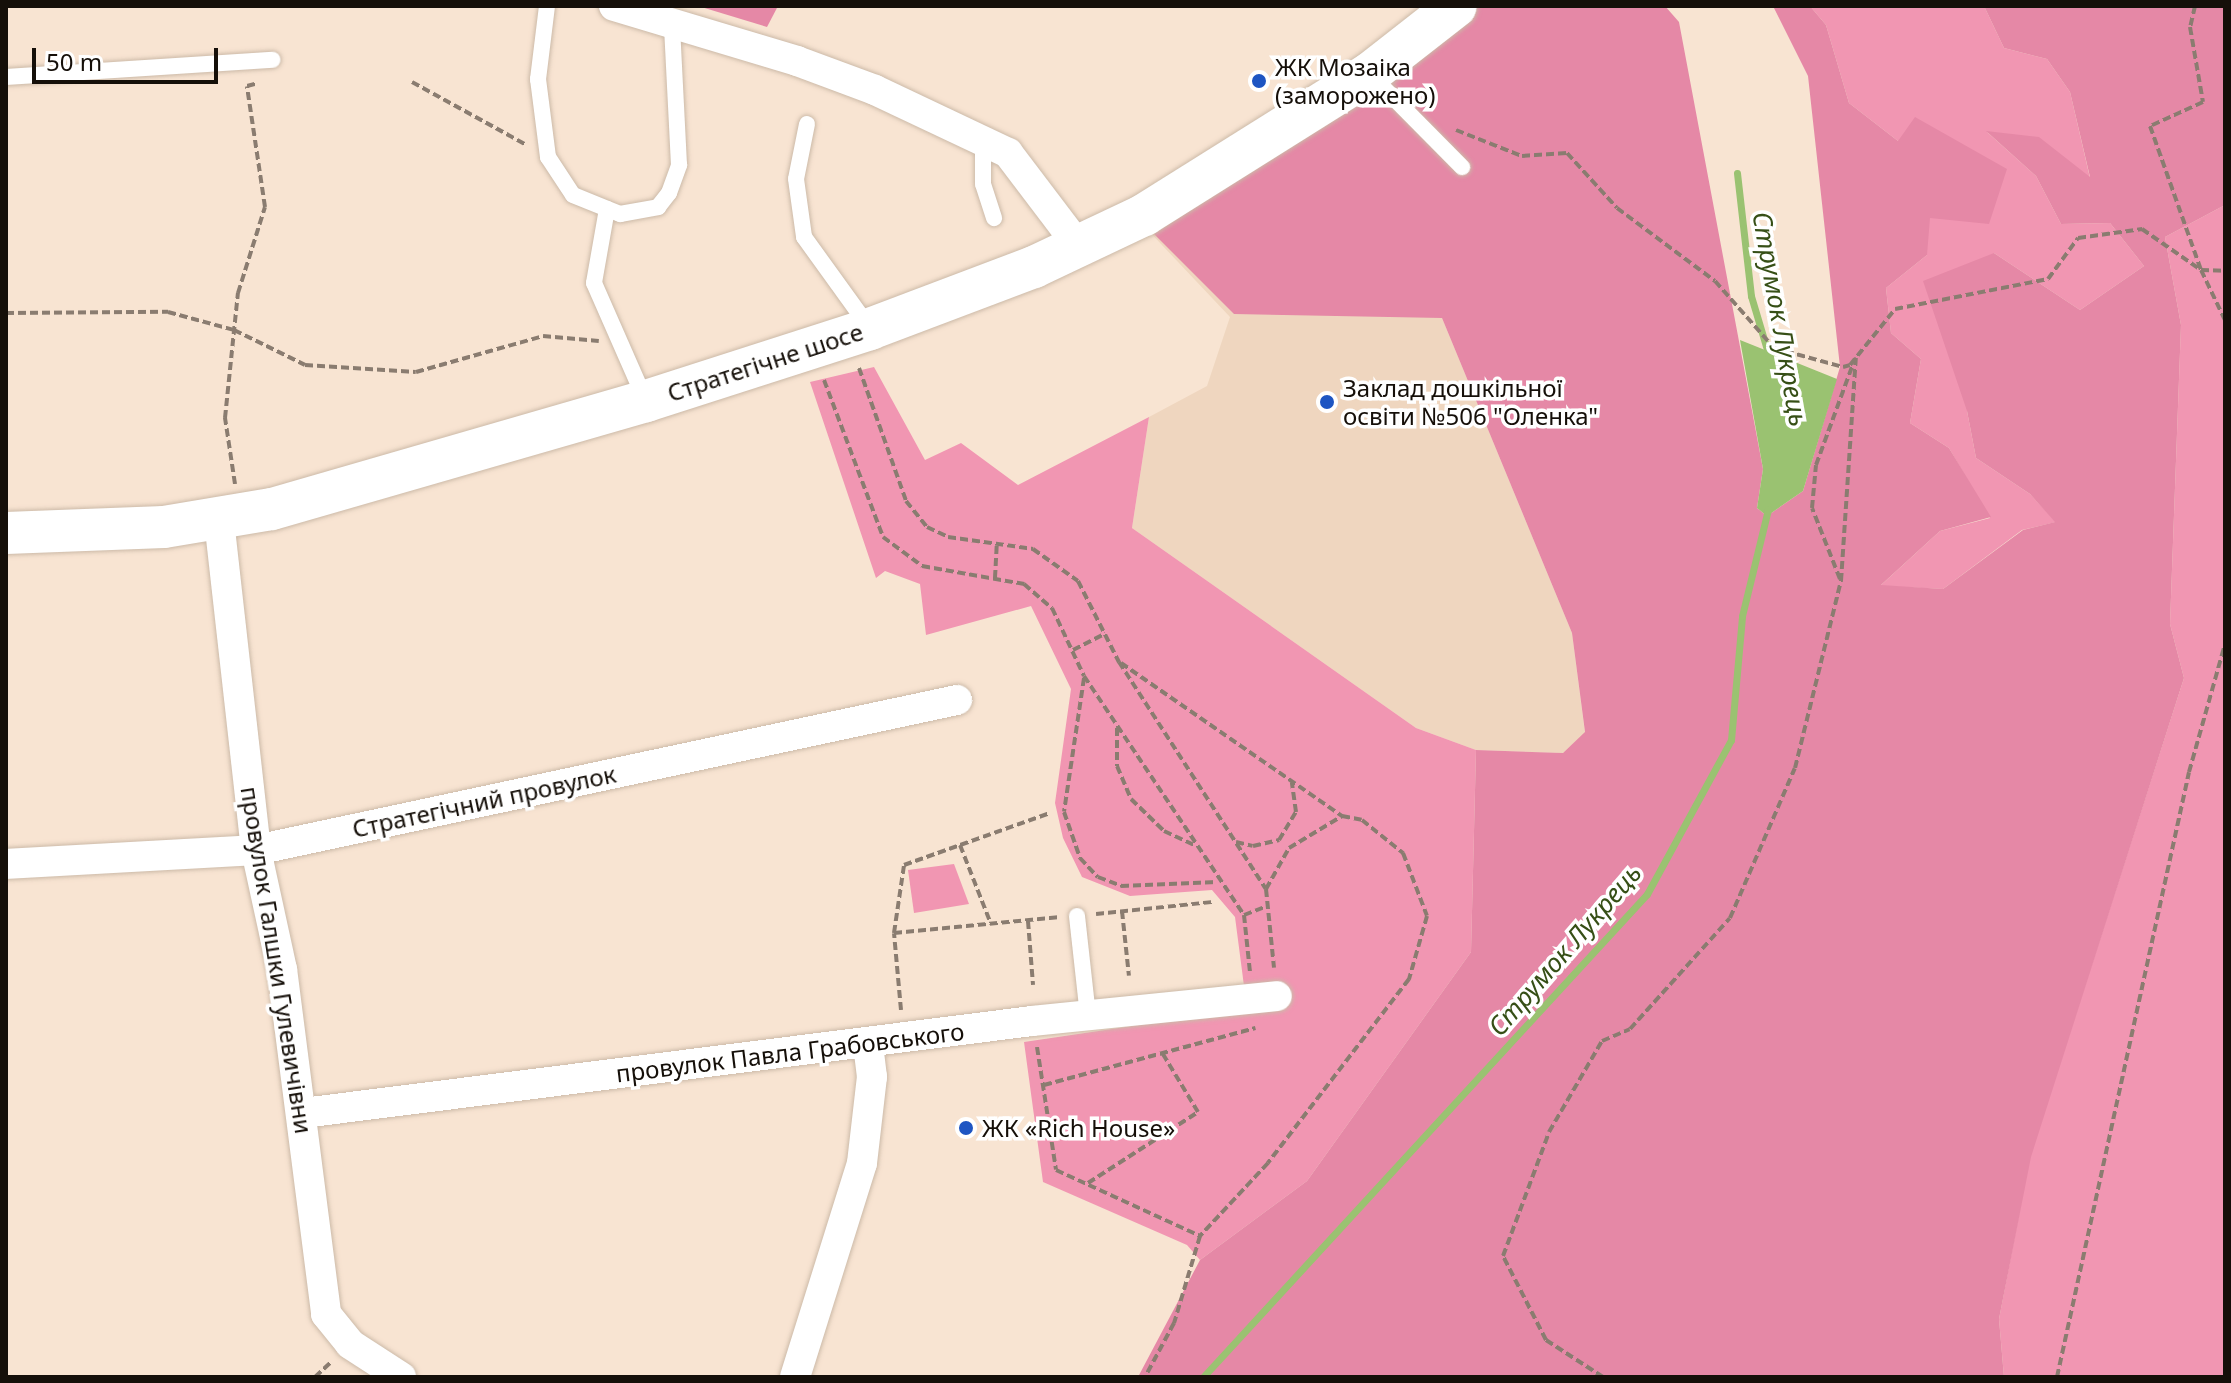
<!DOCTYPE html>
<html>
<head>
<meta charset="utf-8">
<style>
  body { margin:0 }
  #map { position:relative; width:2231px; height:1383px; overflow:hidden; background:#f8e4d2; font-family:"Noto Sans",sans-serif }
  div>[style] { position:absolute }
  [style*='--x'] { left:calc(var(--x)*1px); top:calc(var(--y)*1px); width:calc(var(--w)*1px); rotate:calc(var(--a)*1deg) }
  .built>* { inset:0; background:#efd6bf }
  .green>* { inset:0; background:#f196b2 }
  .forest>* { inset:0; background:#e588a6 }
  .water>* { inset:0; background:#9ac271 }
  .stream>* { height:7px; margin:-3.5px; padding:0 3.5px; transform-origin:3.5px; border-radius:3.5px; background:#9ac271 }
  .path>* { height:4px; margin-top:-2px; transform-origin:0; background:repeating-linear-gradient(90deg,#8a7c70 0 8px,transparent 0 12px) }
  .roads { filter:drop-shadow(0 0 2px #ccbaa8) drop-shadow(0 0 2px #ccbaa8) }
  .lane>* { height:16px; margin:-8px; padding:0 8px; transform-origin:8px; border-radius:8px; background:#fff }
  .street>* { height:30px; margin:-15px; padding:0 15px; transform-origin:15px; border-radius:15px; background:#fff }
  .secondary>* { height:42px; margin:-21px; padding:0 21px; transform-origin:21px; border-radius:21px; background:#fff }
  .dots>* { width:22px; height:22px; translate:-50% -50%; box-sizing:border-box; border:4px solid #fff; border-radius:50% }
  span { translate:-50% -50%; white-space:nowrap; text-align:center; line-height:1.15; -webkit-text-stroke:7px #fff; paint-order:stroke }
  .poi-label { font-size:24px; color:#150f09 }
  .left { translate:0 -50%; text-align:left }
  .street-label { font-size:24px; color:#150f09 }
  .water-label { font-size:26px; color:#364f16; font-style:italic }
  .frame { position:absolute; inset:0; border:8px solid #150f09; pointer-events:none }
  .scale { position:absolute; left:32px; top:48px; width:186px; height:36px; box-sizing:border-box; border:4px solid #150f09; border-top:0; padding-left:10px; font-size:24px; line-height:28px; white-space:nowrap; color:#150f09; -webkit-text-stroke:6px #fff; paint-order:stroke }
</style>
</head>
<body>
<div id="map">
  <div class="built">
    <i style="clip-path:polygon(1391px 67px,1442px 318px,1572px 633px,1585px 733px,1563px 753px,1476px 750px,1416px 728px,1132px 528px,1149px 417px,1207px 386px,1230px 317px,1144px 226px)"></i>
  </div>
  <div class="green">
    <i style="clip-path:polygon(1810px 6px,1984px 6px,2004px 48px,2047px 59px,2070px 92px,2090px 178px,1987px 132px,2036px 176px,2061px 224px,2110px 223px,2144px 266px,2080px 310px,1994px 253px,1967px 411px,1976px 458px,2030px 494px,2056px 522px,2022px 530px,1943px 589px,1880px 586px,1940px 531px,1990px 518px,1949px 448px,1910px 423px,1921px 359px,1891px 333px,1886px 288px,1927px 255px,1898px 141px,1849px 103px,1826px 25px)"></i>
    <i style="clip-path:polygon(2225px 205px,2225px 1377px,2004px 1377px,1999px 1319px,2030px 1157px,2184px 678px,2170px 624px,2181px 325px,2165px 237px)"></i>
    <i style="clip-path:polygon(874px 367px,925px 460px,961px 443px,1018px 485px,1149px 417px,1132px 528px,1416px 728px,1476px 750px,1471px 952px,1307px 1181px,1200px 1260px,1187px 1245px,1043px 1182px,1024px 1042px,1247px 1009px,1235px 917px,1212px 890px,1130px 896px,1082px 877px,1063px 838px,1055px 803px,1071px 689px,1031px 606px,926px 635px,920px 584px,885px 571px,876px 578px,810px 382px)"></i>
    <i style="clip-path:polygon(954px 864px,969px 904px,914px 913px,908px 870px)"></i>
  </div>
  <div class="forest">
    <i style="clip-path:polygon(698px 6px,778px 6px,767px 27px)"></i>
    <i style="clip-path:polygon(1474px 6px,1665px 6px,1679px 22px,1763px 469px,1757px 508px,1767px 516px,1803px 491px,1840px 367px,1808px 76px,1773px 6px,1810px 6px,1826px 25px,1849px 103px,1898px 141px,1915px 117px,2007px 169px,1989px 224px,1930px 218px,1927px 255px,1886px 288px,1891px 333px,1921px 359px,1910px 423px,1949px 448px,1991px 517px,1940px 531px,1881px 585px,1943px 589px,2023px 530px,2055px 522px,2030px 494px,1976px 458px,1967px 411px,1923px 281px,1994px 253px,2080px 310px,2144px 266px,2110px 223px,2061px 224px,2036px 176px,1986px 131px,2039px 137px,2090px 177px,2070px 92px,2047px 59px,2004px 48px,1984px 6px,2225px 6px,2225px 205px,2165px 237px,2181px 325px,2170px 624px,2184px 678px,2031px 1157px,1999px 1319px,2004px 1377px,1138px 1377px,1200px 1260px,1307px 1181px,1471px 952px,1476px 750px,1563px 753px,1585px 732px,1572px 633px,1442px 318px,1234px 314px,1154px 234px,1435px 48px)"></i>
  </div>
  <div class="water">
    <i style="clip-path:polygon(1740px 340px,1837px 379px,1803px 491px,1767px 516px,1757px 508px,1763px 469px)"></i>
  </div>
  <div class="stream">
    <i style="--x:1737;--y:173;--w:124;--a:83.5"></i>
    <i style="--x:1751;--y:296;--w:70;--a:73.4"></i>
    <i style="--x:1203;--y:1377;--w:656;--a:-47.41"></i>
    <i style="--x:1647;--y:894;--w:175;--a:-61.4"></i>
    <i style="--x:1731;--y:740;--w:124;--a:-84.9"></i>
    <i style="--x:1742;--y:616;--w:110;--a:-76.3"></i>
  </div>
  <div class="path">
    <i style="--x:2195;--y:6;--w:22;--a:103"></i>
    <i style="--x:2190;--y:27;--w:76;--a:80.2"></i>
    <i style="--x:2203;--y:102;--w:58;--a:155.6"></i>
    <i style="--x:2150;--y:126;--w:153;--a:70.5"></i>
    <i style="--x:2201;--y:270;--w:55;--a:64.4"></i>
    <i style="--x:412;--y:82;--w:129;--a:28.8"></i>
    <i style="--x:1456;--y:130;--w:71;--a:21.5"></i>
    <i style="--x:1522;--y:156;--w:45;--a:-3.8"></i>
    <i style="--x:1567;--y:153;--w:74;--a:47.7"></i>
    <i style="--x:1617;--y:208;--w:122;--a:36.7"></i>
    <i style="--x:1715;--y:281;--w:89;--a:48.6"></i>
    <i style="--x:1774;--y:348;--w:72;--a:15.4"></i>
    <i style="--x:1843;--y:367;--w:7;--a:-16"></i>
    <i style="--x:1850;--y:365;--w:72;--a:-51.2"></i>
    <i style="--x:1895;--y:309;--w:156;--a:-11.1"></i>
    <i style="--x:2048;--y:279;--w:51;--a:-53.8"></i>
    <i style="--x:2078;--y:238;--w:65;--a:-8"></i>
    <i style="--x:2142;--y:229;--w:72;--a:34.8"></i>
    <i style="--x:2201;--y:270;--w:24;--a:2"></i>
    <i style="--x:6;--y:313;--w:162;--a:-0.4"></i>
    <i style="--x:168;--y:312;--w:68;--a:15.3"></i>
    <i style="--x:234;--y:330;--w:79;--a:26.2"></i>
    <i style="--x:305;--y:365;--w:111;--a:3.6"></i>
    <i style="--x:416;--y:372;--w:132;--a:-15.8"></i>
    <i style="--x:543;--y:336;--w:56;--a:5.1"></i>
    <i style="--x:859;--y:368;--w:141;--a:70.5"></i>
    <i style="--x:906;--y:501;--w:33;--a:51"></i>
    <i style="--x:927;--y:527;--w:23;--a:25"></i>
    <i style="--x:948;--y:537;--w:86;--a:8"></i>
    <i style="--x:1033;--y:549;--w:55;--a:35.4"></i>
    <i style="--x:1078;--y:581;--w:91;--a:63.2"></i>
    <i style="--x:1119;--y:662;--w:270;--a:57.1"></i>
    <i style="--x:1266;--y:889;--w:79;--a:84.2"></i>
    <i style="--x:824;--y:380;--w:168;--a:69.4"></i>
    <i style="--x:883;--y:537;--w:49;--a:36.6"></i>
    <i style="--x:922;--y:566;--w:104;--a:10"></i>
    <i style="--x:1024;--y:584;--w:37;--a:41"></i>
    <i style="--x:1052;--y:608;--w:75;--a:64.8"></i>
    <i style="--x:1084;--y:676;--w:288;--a:56.2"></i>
    <i style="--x:1244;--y:915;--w:57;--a:84"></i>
    <i style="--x:235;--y:484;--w:67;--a:-98.6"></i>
    <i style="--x:225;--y:418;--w:126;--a:-84.1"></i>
    <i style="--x:238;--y:293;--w:90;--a:-72.6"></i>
    <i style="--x:265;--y:207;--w:122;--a:-98.5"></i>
    <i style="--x:247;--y:86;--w:11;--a:-15"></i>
    <i style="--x:995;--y:578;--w:35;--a:-87"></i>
    <i style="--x:1840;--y:579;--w:76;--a:-111.5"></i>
    <i style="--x:1812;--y:508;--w:43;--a:-84.7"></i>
    <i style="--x:1816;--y:465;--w:108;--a:-69.9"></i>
    <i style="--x:1073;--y:650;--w:36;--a:-27"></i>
    <i style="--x:1121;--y:663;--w:269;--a:34.7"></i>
    <i style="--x:1342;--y:816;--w:20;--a:11"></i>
    <i style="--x:1362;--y:820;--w:53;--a:38.8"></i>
    <i style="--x:1403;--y:853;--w:67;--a:69.1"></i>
    <i style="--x:1427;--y:916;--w:66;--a:105.9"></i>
    <i style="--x:1409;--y:979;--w:232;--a:127.5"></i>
    <i style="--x:1268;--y:1163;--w:100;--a:133"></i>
    <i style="--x:1200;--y:1236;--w:91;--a:106.6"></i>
    <i style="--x:1174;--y:1323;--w:61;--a:118.2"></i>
    <i style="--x:1084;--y:678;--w:135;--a:98.5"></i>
    <i style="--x:1064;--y:812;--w:49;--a:70.8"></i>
    <i style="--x:1080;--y:858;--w:26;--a:47"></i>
    <i style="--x:1098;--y:877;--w:25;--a:21"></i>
    <i style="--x:1121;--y:886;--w:96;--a:-2.4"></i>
    <i style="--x:1117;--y:728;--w:38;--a:90"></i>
    <i style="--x:1117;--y:766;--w:36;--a:67"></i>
    <i style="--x:1131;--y:799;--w:46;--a:44.1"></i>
    <i style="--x:1164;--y:831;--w:35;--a:25"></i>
    <i style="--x:1236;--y:842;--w:17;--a:13"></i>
    <i style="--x:1253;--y:846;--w:27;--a:-13"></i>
    <i style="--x:1279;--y:840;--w:33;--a:-59"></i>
    <i style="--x:1296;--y:812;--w:30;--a:-98"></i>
    <i style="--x:960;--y:845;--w:85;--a:68.6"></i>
    <i style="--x:1266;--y:889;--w:47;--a:-60.7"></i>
    <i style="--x:1289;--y:848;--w:62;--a:-31.1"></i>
    <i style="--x:1122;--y:911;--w:65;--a:83.9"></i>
    <i style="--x:1096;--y:914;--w:118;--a:-5.9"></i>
    <i style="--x:1244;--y:915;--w:26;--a:-21"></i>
    <i style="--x:1028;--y:921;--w:64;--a:85.5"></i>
    <i style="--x:894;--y:933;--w:69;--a:-81.6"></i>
    <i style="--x:904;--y:865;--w:155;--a:-19.6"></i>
    <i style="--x:901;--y:1010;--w:77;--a:-95.2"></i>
    <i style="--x:894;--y:933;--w:167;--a:-5.5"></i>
    <i style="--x:1037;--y:1047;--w:124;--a:81.2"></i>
    <i style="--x:1056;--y:1170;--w:158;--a:24.6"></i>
    <i style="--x:1044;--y:1085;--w:219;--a:-15.1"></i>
    <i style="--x:1088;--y:1183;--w:131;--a:-32.8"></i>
    <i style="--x:1198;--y:1112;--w:71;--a:-121.2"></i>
    <i style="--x:315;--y:1377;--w:22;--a:-43"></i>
    <i style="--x:1603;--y:1377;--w:68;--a:-147"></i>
    <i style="--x:1546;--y:1340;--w:94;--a:-117.1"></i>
    <i style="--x:1503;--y:1256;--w:132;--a:-69.6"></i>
    <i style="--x:1549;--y:1132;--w:105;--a:-59.8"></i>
    <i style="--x:1602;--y:1041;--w:30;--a:-23"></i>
    <i style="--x:1630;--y:1029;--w:149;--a:-48"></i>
    <i style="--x:1730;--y:918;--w:163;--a:-66.6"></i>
    <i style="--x:1795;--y:768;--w:193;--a:-76.2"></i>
    <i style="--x:1841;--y:581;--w:224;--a:-86.2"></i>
    <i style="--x:2057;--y:1377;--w:619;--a:-77.69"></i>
    <i style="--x:2189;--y:772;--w:133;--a:-74.3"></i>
  </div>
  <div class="roads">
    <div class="lane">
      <i style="--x:547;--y:6;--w:74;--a:97"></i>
      <i style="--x:538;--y:79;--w:79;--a:82.7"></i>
      <i style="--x:548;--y:157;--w:45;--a:56.7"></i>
      <i style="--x:573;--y:195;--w:51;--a:22"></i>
      <i style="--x:620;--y:214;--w:39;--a:-10"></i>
      <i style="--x:658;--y:207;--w:18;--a:-52"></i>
      <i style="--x:669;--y:193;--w:30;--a:-70"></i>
      <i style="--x:679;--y:165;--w:140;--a:-92.9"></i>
      <i style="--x:1370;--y:74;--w:131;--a:45.3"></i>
      <i style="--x:6;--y:77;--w:267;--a:-3.7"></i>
      <i style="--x:807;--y:124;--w:56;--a:101.3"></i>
      <i style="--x:796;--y:179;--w:59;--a:82.1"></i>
      <i style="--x:804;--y:237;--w:111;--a:54.2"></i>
      <i style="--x:983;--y:143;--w:41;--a:90"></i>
      <i style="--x:983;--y:184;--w:36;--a:72"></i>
      <i style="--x:607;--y:209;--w:75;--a:100"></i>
      <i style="--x:594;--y:283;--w:127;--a:66.3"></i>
      <i style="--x:1077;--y:916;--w:100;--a:83.7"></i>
    </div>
    <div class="street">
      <i style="--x:614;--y:6;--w:191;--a:16.7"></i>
      <i style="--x:797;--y:61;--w:83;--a:20.4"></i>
      <i style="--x:875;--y:90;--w:147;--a:25.3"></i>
      <i style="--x:1008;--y:153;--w:119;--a:52.8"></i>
      <i style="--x:219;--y:520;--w:332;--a:83.6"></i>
      <i style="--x:256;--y:850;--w:122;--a:77.7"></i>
      <i style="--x:282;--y:969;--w:348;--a:82.7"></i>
      <i style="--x:326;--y:1314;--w:38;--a:51"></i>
      <i style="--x:350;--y:1344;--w:61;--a:32.9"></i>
      <i style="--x:6;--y:864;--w:250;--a:-3.2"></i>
      <i style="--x:256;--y:850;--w:717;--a:-12.08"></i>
      <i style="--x:303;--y:1113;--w:735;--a:-7.19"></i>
      <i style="--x:1032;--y:1021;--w:246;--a:-5.8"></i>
      <i style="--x:795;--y:1377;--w:224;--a:-72.6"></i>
      <i style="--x:862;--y:1163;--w:87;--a:-83.4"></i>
      <i style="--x:872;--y:1077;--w:34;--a:-97"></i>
    </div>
    <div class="secondary">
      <i style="--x:6;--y:533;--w:158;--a:-2.2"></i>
      <i style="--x:164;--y:527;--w:109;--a:-9.5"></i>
      <i style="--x:272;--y:509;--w:389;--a:-16.1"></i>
      <i style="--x:646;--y:401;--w:235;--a:-17.8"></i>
      <i style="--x:870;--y:329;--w:175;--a:-20.7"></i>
      <i style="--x:1034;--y:267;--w:122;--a:-25.3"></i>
      <i style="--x:1144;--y:215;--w:266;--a:-32.1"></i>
      <i style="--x:1369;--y:74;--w:110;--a:-38"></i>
    </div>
  </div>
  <div class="dots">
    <i style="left:1259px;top:81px;background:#1e55c2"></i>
    <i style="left:1327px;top:402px;background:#1e55c2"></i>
    <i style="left:966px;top:1128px;background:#1e55c2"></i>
  </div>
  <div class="poi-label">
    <span class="left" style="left:1275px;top:81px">ЖК Мозаіка<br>(заморожено)</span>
    <span class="left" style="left:1343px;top:402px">Заклад дошкільної<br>освіти №506 "Оленка"</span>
    <span class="left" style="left:982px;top:1128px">ЖК «Rich House»</span>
  </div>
  <div class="street-label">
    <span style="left:765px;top:362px;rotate:-18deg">Стратегічне шосе</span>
    <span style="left:484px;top:801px;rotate:-12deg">Стратегічний провулок</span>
    <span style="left:277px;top:960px;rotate:81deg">провулок Галшки Гулевичівни</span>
    <span style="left:790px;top:1052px;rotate:-7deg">провулок Павла Грабовського</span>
  </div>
  <div class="water-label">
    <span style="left:1780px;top:319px;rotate:80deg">Струмок Лукрець</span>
    <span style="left:1565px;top:950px;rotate:-49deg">Струмок Лукрець</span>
  </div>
  <div class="frame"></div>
  <div class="scale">50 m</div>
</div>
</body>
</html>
